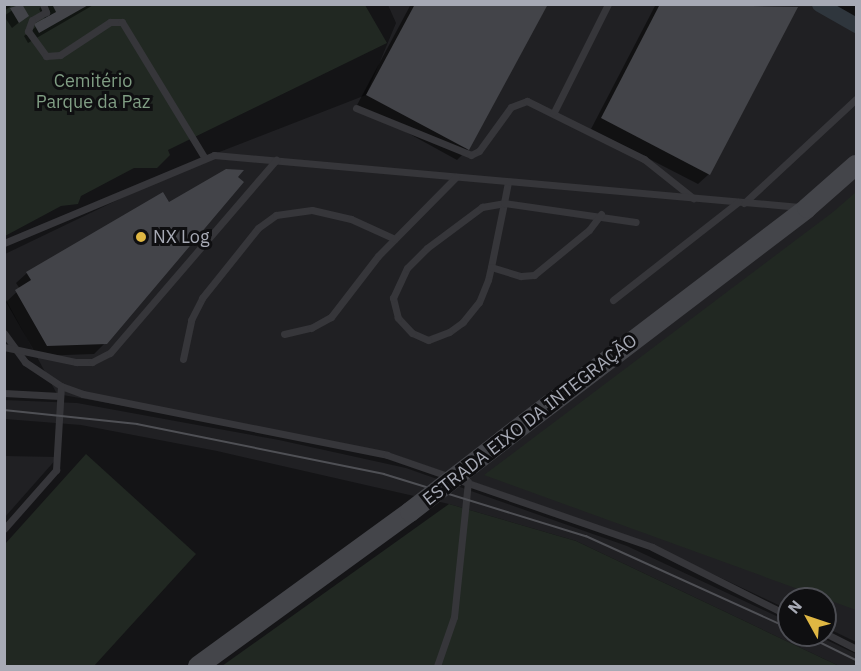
<!DOCTYPE html>
<html>
<head>
<meta charset="utf-8">
<style>
  body { margin:0 }
  #map { position:relative; width:861px; height:671px; overflow:hidden; background:#141416; font-family:"IBM Plex Sans",sans-serif }
  div>[style] { position:absolute }
  [style*='--x'] { left:calc(var(--x)*1px); top:calc(var(--y)*1px); width:calc(var(--w)*1px); rotate:calc(var(--a)*1deg) }
  .built>* { inset:0; background:#202023 }
  .green>* { inset:0; background:#212822 }
  .shadow>* { inset:0; background:#0007 }
  .canal>* { height:15px; margin:-7.5px; padding:0 7.5px; transform-origin:7.5px; border-radius:7.5px; background:#2f363d }
  .building>* { inset:0; background:#434449 }
  .lane>* { height:7px; margin:-3.5px; padding:0 3.5px; transform-origin:3.5px; border-radius:3.5px; background:#36363a }
  .secondary>* { height:20px; margin:-10px; padding:0 10px; transform-origin:10px; border-radius:10px; background:#44454a }
  .tram>* { height:1.5px; margin:-0.75px; padding:0 0.75px; transform-origin:0.75px; border-radius:0.75px; background:#4f5055 }
  .secondary-bridge>* { height:20px; margin:-10px; padding:0 10px; transform-origin:10px; border-radius:10px; background:#44454a }
  .dots>* { width:16px; height:16px; translate:-50% -50%; box-sizing:border-box; border:3px solid #0f0f11; border-radius:50% }
  span { translate:-50% -50%; white-space:nowrap; text-align:center; line-height:1.15; -webkit-text-stroke:6px #0f0f11; paint-order:stroke }
  .park-label { font-size:18px; color:#809e84 }
  .poi-label { font-size:18px; color:#a7aab5 }
  .left { translate:0 -50%; text-align:left }
  .street-label { font-size:18px; color:#a7aab5 }
  .frame { position:absolute; inset:0; border:6px solid #a7aab5; pointer-events:none }
  .north { position:absolute; left:777px; top:587px; width:60px; height:60px; box-sizing:border-box; background:#0f0f11; border:2px solid #4c4d53; border-radius:50%; rotate:310deg; font-size:16px; font-weight:700; line-height:24px; text-align:center; color:#a7aab5 }
  .north::after { content:''; display:block; margin:auto; width:21px; height:27px; background:#dfb743; clip-path:polygon(50% 0,100% 100%,50% 72%,0 100%) }
</style>
</head>
<body>
<div id="map">
  <div class="built">
    <i style="clip-path:polygon(388px 5px,856px 5px,856px 642px,825px 627px,825px 599px,789px 599px,789px 610px,643px 541px,387px 452px,57px 394px,5px 298px,5px 254px,209px 156px,366px 95px,396px 23px)"></i>
    <i style="clip-path:polygon(4px 400px,77px 403px,279px 440px,406px 468px,627px 546px,789px 622px,789px 635px,816px 635px,856px 654px,856px 666px,839px 666px,576px 541px,449px 504px,217px 451px,81px 425px,5px 419px)"></i>
    <i style="clip-path:polygon(5px 456px,58px 457px,5px 517px)"></i>
  </div>
  <div class="green">
    <i style="clip-path:polygon(5px 5px,365px 5px,387px 43px,168px 150px,170px 155px,157px 168px,134px 168px,81px 196px,78px 204px,61px 206px,5px 236px)"></i>
    <i style="clip-path:polygon(856px 192px,856px 610px,484px 475px,833px 212px)"></i>
    <i style="clip-path:polygon(86px 454px,196px 554px,94px 666px,5px 666px,5px 544px)"></i>
    <i style="clip-path:polygon(449px 504px,576px 541px,839px 666px,222px 666px)"></i>
  </div>
  <div class="shadow">
    <i style="clip-path:polygon(4px 4px,14px 4px,4px 11px)"></i>
    <i style="clip-path:polygon(21px 4px,27px 16px,12px 28px,4px 16px)"></i>
    <i style="clip-path:polygon(44px 4px,95px 4px,28px 43px,24px 36px,45px 20px,39px 9px)"></i>
    <i style="clip-path:polygon(411px 4px,547px 4px,468px 149px,457px 160px,357px 105px)"></i>
    <i style="clip-path:polygon(656px 4px,796px 7px,709px 174px,698px 184px,591px 129px)"></i>
    <i style="clip-path:polygon(822px 4px,856px 4px,856px 23px)"></i>
    <i style="clip-path:polygon(168px 204px,105px 343px,94px 354px,37px 356px,6px 302px,20px 289px,16px 283px,27px 273px)"></i>
  </div>
  <div class="canal">
    <i style="--x:819;--y:4;--w:43;--a:29.6"></i>
  </div>
  <div class="building">
    <i style="clip-path:polygon(22px 4px,29px 16px,19px 23px,10px 8px)"></i>
    <i style="clip-path:polygon(52px 4px,90px 4px,39px 33px,34px 24px,56px 12px)"></i>
    <i style="clip-path:polygon(415px 4px,548px 4px,469px 150px,366px 95px)"></i>
    <i style="clip-path:polygon(660px 4px,798px 7px,710px 175px,601px 118px)"></i>
    <i style="clip-path:polygon(226px 169px,244px 170px,238px 177px,244px 182px,107px 344px,47px 346px,15px 290px,31px 280px,26px 272px,163px 192px,169px 202px)"></i>
  </div>
  <div class="lane">
    <i style="--x:43;--y:4;--w:9;--a:69"></i>
    <i style="--x:46;--y:12;--w:16;--a:150"></i>
    <i style="--x:32;--y:20;--w:12;--a:110"></i>
    <i style="--x:28;--y:31;--w:31;--a:54"></i>
    <i style="--x:46;--y:56;--w:14;--a:-4"></i>
    <i style="--x:60;--y:55;--w:60;--a:-33.4"></i>
    <i style="--x:110;--y:22;--w:12;--a:0"></i>
    <i style="--x:122;--y:22;--w:158;--a:58.7"></i>
    <i style="--x:356;--y:108;--w:124;--a:22.2"></i>
    <i style="--x:471;--y:155;--w:9;--a:-27"></i>
    <i style="--x:479;--y:151;--w:54;--a:-54"></i>
    <i style="--x:511;--y:107;--w:17;--a:-21"></i>
    <i style="--x:527;--y:101;--w:131;--a:26.4"></i>
    <i style="--x:644;--y:159;--w:63;--a:38.5"></i>
    <i style="--x:554;--y:112;--w:121;--a:-63.4"></i>
    <i style="--x:508;--y:182;--w:21;--a:101"></i>
    <i style="--x:504;--y:203;--w:65;--a:101.5"></i>
    <i style="--x:491;--y:267;--w:13;--a:103"></i>
    <i style="--x:488;--y:280;--w:24;--a:112"></i>
    <i style="--x:479;--y:302;--w:26;--a:129"></i>
    <i style="--x:463;--y:322;--w:17;--a:144"></i>
    <i style="--x:449;--y:332;--w:22;--a:159"></i>
    <i style="--x:428;--y:340;--w:17;--a:-156"></i>
    <i style="--x:412;--y:333;--w:21;--a:-133"></i>
    <i style="--x:398;--y:318;--w:21;--a:-104"></i>
    <i style="--x:393;--y:298;--w:33;--a:-65"></i>
    <i style="--x:407;--y:268;--w:28;--a:-45"></i>
    <i style="--x:427;--y:248;--w:69;--a:-36.7"></i>
    <i style="--x:482;--y:207;--w:22;--a:-10"></i>
    <i style="--x:504;--y:203;--w:133;--a:8.2"></i>
    <i style="--x:744;--y:203;--w:153;--a:-42.9"></i>
    <i style="--x:4;--y:243;--w:228;--a:-22.7"></i>
    <i style="--x:214;--y:155;--w:588;--a:5.07"></i>
    <i style="--x:491;--y:267;--w:31;--a:17"></i>
    <i style="--x:521;--y:276;--w:13;--a:-4"></i>
    <i style="--x:534;--y:275;--w:71;--a:-39.3"></i>
    <i style="--x:589;--y:230;--w:20;--a:-53"></i>
    <i style="--x:613;--y:300;--w:159;--a:-38.1"></i>
    <i style="--x:4;--y:333;--w:36;--a:54"></i>
    <i style="--x:25;--y:362;--w:43;--a:33.7"></i>
    <i style="--x:61;--y:386;--w:23;--a:20"></i>
    <i style="--x:83;--y:394;--w:310;--a:11.3"></i>
    <i style="--x:387;--y:455;--w:281;--a:19.1"></i>
    <i style="--x:652;--y:547;--w:153;--a:26.7"></i>
    <i style="--x:284;--y:334;--w:28;--a:-13"></i>
    <i style="--x:311;--y:328;--w:23;--a:-29"></i>
    <i style="--x:331;--y:317;--w:77;--a:-52.4"></i>
    <i style="--x:378;--y:256;--w:111;--a:-45.4"></i>
    <i style="--x:4;--y:347;--w:74;--a:11.8"></i>
    <i style="--x:76;--y:362;--w:16;--a:0"></i>
    <i style="--x:92;--y:362;--w:20;--a:-27"></i>
    <i style="--x:110;--y:353;--w:255;--a:-49.3"></i>
    <i style="--x:183;--y:359;--w:40;--a:-78"></i>
    <i style="--x:191;--y:320;--w:25;--a:-63"></i>
    <i style="--x:202;--y:298;--w:90;--a:-51.3"></i>
    <i style="--x:258;--y:228;--w:22;--a:-36"></i>
    <i style="--x:276;--y:215;--w:36;--a:-8"></i>
    <i style="--x:312;--y:210;--w:40;--a:13"></i>
    <i style="--x:351;--y:219;--w:48;--a:24.4"></i>
    <i style="--x:4;--y:393;--w:56;--a:3.1"></i>
    <i style="--x:4;--y:529;--w:79;--a:-48.6"></i>
    <i style="--x:56;--y:470;--w:84;--a:-86.6"></i>
    <i style="--x:825;--y:633;--w:35;--a:27"></i>
    <i style="--x:437;--y:666;--w:52;--a:-70.9"></i>
    <i style="--x:454;--y:617;--w:136;--a:-84.1"></i>
  </div>
  <div class="secondary">
    <i style="--x:503;--y:440;--w:382;--a:-37.3"></i>
    <i style="--x:807;--y:208;--w:65;--a:-41.3"></i>
    <i style="--x:198;--y:666;--w:262;--a:-36"></i>
  </div>
  <div class="tram">
    <i style="--x:4;--y:410;--w:134;--a:6"></i>
    <i style="--x:137;--y:424;--w:252;--a:11.4"></i>
    <i style="--x:384;--y:474;--w:211;--a:17.1"></i>
    <i style="--x:586;--y:536;--w:223;--a:24.4"></i>
    <i style="--x:805;--y:635;--w:57;--a:26.1"></i>
  </div>
  <div class="secondary-bridge">
    <i style="--x:410;--y:512;--w:118;--a:-37.7"></i>
  </div>
  <div class="dots">
    <i style="left:141px;top:237px;background:#dfb743"></i>
  </div>
  <div class="park-label">
    <span style="left:93px;top:92px">Cemitério<br>Parque da Paz</span>
  </div>
  <div class="poi-label">
    <span class="left" style="left:153px;top:237px">NX Log</span>
  </div>
  <div class="street-label">
    <span style="left:530px;top:420px;rotate:-38deg">ESTRADA EIXO DA INTEGRAÇÃO</span>
  </div>
  <div class="frame"></div>
  <div class="north">N</div>
</div>
</body>
</html>
